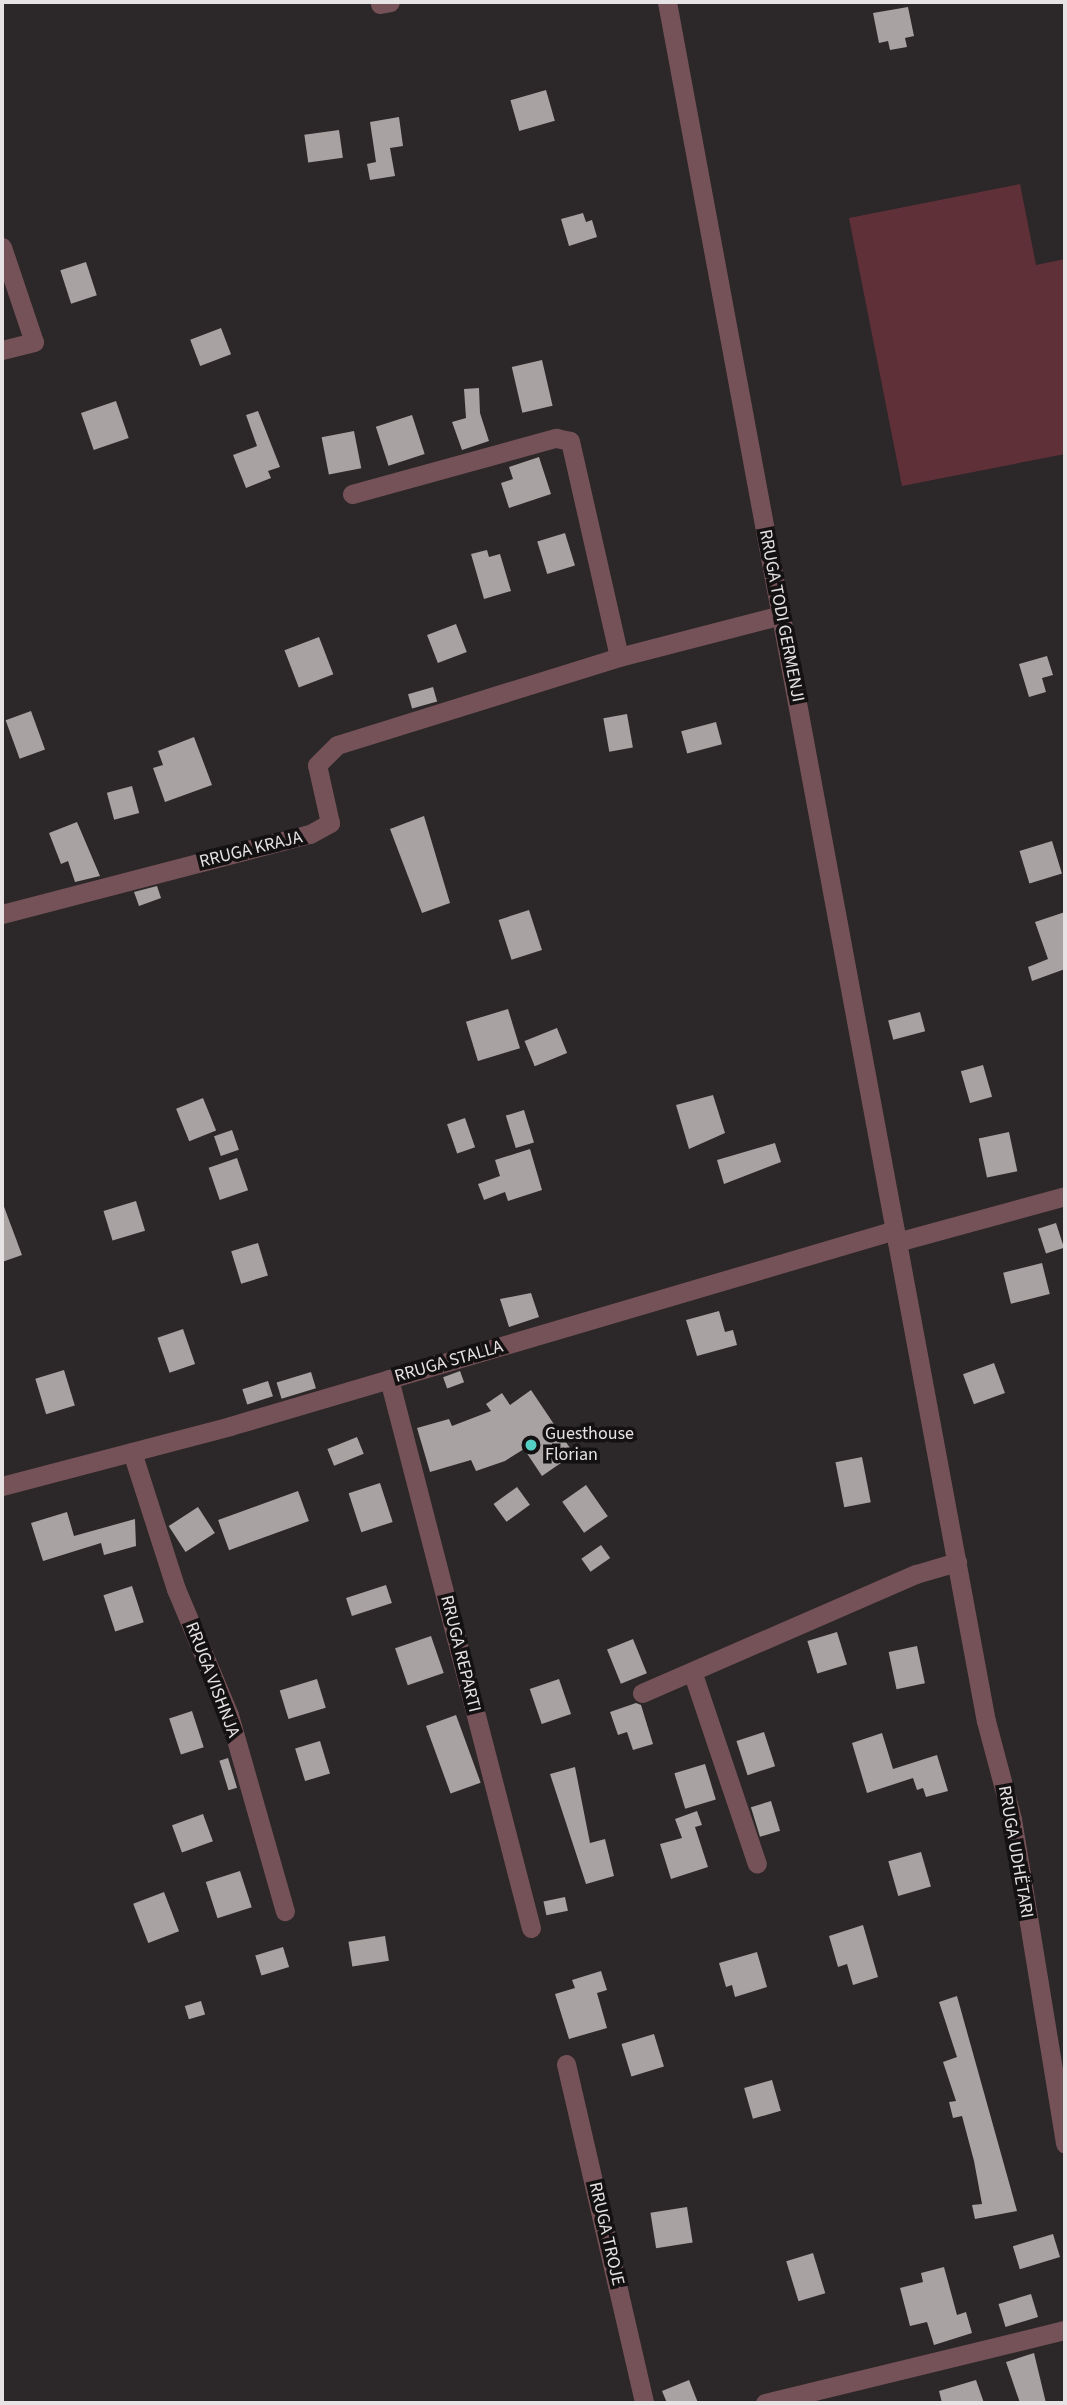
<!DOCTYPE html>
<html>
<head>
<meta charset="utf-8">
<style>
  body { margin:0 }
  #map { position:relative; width:1067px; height:2405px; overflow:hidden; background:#2c2728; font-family:"Source Sans 3",sans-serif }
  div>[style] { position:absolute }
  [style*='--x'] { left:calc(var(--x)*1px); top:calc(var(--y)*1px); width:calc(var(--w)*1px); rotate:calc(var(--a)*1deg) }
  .green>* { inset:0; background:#603039 }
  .building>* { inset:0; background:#a8a2a3; transform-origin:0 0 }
  .minor>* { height:19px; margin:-9.5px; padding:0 9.5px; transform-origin:9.5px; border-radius:9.5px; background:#755258 }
  .dots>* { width:19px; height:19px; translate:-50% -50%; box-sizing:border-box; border:4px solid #131111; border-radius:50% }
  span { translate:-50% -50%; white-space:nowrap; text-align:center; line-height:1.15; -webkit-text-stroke:7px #131111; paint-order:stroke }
  .street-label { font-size:18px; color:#e7e3e4 }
  .poi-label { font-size:18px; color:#e7e3e4 }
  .left { translate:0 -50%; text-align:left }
  .frame { position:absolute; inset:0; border:4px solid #e7e3e4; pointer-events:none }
</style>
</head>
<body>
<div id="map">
  <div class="green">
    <i style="clip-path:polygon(1020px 184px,1036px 265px,1065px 259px,1065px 454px,902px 486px,849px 218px)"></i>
  </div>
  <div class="building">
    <i style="clip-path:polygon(908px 7px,914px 36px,905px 38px,907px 47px,890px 50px,888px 41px,879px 43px,873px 13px)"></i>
    <i style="left:546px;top:90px;width:32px;height:37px;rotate:74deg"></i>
    <i style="clip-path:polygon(399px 117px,403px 146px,390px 148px,395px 176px,370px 180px,367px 164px,376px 162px,370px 122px)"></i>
    <i style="left:339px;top:130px;width:28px;height:35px;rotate:82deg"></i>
    <i style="clip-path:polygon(583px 213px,586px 222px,592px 220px,597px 237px,569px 246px,561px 219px)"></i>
    <i style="left:86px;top:262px;width:35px;height:27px;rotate:72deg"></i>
    <i style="left:221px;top:328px;width:28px;height:33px;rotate:69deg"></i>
    <i style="left:542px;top:360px;width:47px;height:31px;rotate:77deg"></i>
    <i style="clip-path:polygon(479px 388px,480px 413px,489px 441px,462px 450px,452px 422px,466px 418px,464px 389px)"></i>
    <i style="left:116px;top:401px;width:39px;height:37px;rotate:71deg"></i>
    <i style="clip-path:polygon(258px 411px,280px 467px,268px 471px,271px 478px,246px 488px,233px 455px,257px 446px,246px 415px)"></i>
    <i style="left:412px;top:415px;width:41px;height:38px;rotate:72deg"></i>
    <i style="left:354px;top:431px;width:38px;height:33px;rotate:79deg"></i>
    <i style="clip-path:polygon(539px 457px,551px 494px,509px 508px,501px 483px,513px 479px,509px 467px)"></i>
    <i style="left:565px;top:533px;width:34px;height:29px;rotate:73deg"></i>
    <i style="clip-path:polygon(487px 550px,489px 557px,500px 554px,511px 591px,484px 599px,471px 554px)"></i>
    <i style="left:456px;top:624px;width:30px;height:31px;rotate:69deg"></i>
    <i style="left:319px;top:637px;width:40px;height:37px;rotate:69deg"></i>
    <i style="clip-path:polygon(1047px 656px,1053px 675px,1042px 678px,1046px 692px,1029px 697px,1019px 664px)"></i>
    <i style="left:433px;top:687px;width:15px;height:26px;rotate:74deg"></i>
    <i style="left:31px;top:711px;width:41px;height:27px;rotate:70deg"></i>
    <i style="left:627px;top:714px;width:34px;height:24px;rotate:80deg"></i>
    <i style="left:716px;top:722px;width:23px;height:36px;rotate:75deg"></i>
    <i style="clip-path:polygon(194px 737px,212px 785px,165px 802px,153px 768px,163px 765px,158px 751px)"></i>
    <i style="left:132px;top:786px;width:28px;height:26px;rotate:75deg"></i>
    <i style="clip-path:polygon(424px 816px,450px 903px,422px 913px,390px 829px)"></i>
    <i style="clip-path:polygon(77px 822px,100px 876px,75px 882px,68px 861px,61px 864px,49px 833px)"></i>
    <i style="left:1052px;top:841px;width:34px;height:34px;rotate:73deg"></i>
    <i style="clip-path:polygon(157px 886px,161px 898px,139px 906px,134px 892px)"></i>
    <i style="left:529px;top:910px;width:42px;height:32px;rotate:72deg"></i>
    <i style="clip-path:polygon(1065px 912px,1065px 969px,1032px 981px,1028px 967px,1048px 959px,1035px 922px)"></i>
    <i style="left:508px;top:1009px;width:41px;height:44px;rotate:73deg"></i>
    <i style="left:920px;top:1012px;width:20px;height:33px;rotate:75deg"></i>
    <i style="left:557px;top:1028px;width:27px;height:35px;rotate:68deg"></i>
    <i style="left:983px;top:1065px;width:33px;height:23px;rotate:74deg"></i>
    <i style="clip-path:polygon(713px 1095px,725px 1133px,689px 1149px,676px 1105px)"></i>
    <i style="left:203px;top:1098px;width:35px;height:29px;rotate:68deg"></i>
    <i style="left:524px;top:1110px;width:34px;height:19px;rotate:73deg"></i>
    <i style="left:465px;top:1118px;width:31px;height:19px;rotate:71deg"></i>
    <i style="left:232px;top:1130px;width:21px;height:19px;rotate:71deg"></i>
    <i style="left:1009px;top:1132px;width:40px;height:31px;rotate:78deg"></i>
    <i style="clip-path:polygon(775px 1143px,781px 1162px,724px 1184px,717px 1160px)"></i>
    <i style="clip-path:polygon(530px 1149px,542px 1190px,508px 1201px,505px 1192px,484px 1200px,478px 1184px,500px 1176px,495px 1160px)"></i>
    <i style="left:237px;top:1158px;width:34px;height:30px;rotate:71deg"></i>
    <i style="left:136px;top:1201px;width:31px;height:34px;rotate:73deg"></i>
    <i style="clip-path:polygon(3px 1204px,22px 1255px,2px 1262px,2px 1205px)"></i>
    <i style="left:1056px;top:1223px;width:26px;height:19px;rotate:72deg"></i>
    <i style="left:258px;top:1243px;width:34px;height:28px;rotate:73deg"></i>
    <i style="left:1042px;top:1263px;width:32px;height:40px;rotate:76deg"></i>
    <i style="clip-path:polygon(531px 1293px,539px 1317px,509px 1327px,500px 1299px)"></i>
    <i style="clip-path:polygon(719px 1311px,725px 1332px,733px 1330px,737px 1345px,697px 1356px,686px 1320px)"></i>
    <i style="left:183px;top:1329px;width:37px;height:27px;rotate:71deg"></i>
    <i style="left:994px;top:1363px;width:32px;height:33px;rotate:70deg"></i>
    <i style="left:64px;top:1370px;width:37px;height:30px;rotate:73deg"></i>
    <i style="left:460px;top:1371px;width:12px;height:18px;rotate:70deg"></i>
    <i style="left:311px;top:1372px;width:17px;height:36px;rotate:73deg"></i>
    <i style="left:268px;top:1381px;width:16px;height:27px;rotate:72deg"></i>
    <i style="clip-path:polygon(531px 1390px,574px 1454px,542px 1476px,524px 1449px,505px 1461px,476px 1471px,471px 1460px,430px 1472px,417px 1428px,449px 1419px,452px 1426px,491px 1411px,486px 1404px,502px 1393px,510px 1405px)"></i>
    <i style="left:357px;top:1437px;width:18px;height:32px;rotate:68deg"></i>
    <i style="left:862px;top:1457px;width:46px;height:27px;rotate:79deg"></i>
    <i style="left:380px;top:1483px;width:41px;height:33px;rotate:72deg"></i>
    <i style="left:586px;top:1485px;width:38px;height:29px;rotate:55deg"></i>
    <i style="left:517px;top:1487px;width:22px;height:29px;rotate:54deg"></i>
    <i style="left:298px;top:1491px;width:32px;height:85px;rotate:70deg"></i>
    <i style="left:198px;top:1507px;width:31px;height:35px;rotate:57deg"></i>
    <i style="clip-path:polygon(67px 1512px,74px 1536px,135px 1519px,136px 1546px,104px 1555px,101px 1543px,43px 1561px,31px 1523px)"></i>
    <i style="left:601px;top:1545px;width:16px;height:24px;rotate:55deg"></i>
    <i style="left:386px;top:1585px;width:19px;height:42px;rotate:72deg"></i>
    <i style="left:132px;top:1586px;width:38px;height:30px;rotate:72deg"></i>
    <i style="left:837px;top:1632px;width:34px;height:31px;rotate:73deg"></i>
    <i style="left:431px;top:1636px;width:39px;height:38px;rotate:71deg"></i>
    <i style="left:633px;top:1639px;width:37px;height:28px;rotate:68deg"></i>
    <i style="left:917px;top:1646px;width:38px;height:29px;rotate:78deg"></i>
    <i style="left:317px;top:1679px;width:30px;height:39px;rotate:73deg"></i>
    <i style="left:559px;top:1679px;width:37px;height:31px;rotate:71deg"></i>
    <i style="clip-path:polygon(636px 1703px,641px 1705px,653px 1744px,633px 1750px,627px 1732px,618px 1735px,610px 1712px)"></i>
    <i style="left:192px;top:1711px;width:38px;height:24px;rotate:72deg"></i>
    <i style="left:456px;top:1715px;width:72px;height:32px;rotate:70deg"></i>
    <i style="left:764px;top:1732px;width:36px;height:29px;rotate:72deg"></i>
    <i style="clip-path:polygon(882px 1733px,893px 1769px,937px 1755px,948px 1791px,926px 1797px,923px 1788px,917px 1790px,913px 1778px,867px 1793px,852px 1743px)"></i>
    <i style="left:320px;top:1741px;width:34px;height:26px;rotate:73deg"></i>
    <i style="left:228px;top:1758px;width:31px;height:9px;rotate:73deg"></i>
    <i style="left:705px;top:1764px;width:37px;height:32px;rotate:73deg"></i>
    <i style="clip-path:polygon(575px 1767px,590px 1843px,605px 1839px,614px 1876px,586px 1884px,550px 1774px)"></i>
    <i style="left:771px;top:1801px;width:31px;height:21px;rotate:73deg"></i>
    <i style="clip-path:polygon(697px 1811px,702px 1825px,695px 1827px,708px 1867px,671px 1879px,660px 1844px,682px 1838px,675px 1819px)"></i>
    <i style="left:203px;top:1814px;width:29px;height:33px;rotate:70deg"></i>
    <i style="left:921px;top:1852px;width:36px;height:34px;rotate:74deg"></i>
    <i style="left:240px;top:1871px;width:38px;height:36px;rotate:72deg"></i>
    <i style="left:164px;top:1892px;width:42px;height:33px;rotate:69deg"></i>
    <i style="left:565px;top:1897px;width:14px;height:22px;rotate:78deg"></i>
    <i style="clip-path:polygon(863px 1925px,878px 1977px,853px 1985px,847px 1964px,838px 1967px,829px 1936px)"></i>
    <i style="left:385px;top:1936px;width:25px;height:37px;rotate:81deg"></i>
    <i style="left:283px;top:1947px;width:21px;height:29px;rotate:73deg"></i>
    <i style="clip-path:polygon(757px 1952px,767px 1987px,735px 1997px,732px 1985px,726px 1987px,719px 1963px)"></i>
    <i style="clip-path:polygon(601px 1971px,607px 1990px,597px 1993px,607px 2028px,569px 2039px,555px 1994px,575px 1988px,572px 1980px)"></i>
    <i style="clip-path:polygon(957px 1996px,1017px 2211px,975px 2219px,972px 2205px,982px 2204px,974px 2161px,962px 2116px,953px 2118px,949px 2102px,956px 2101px,943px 2062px,957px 2057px,939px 2002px)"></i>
    <i style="left:201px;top:2001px;width:14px;height:17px;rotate:73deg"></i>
    <i style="left:654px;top:2034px;width:34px;height:34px;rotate:73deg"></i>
    <i style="left:772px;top:2080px;width:32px;height:29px;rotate:74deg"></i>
    <i style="left:687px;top:2207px;width:36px;height:37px;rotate:81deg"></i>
    <i style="left:1053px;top:2234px;width:24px;height:42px;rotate:73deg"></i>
    <i style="left:813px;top:2253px;width:42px;height:28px;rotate:73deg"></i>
    <i style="clip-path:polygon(944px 2267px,957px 2315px,966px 2312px,972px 2333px,934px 2345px,927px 2322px,910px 2326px,900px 2288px,923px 2282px,921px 2273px)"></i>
    <i style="left:1031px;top:2294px;width:24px;height:34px;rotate:73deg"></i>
    <i style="clip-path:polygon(1034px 2353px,1046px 2403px,1020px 2403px,1006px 2362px)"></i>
    <i style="clip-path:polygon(689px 2380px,698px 2403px,667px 2403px,662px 2391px)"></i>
    <i style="clip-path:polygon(976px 2380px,984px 2403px,942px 2403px,939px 2391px)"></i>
  </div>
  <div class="minor">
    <i style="--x:667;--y:2;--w:1748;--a:79.49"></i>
    <i style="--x:986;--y:1721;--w:101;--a:75.1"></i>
    <i style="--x:1012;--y:1819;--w:329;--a:80.7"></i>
    <i style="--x:380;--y:4;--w:10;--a:-11"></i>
    <i style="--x:2;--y:247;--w:100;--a:71.4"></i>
    <i style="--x:34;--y:342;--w:33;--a:166"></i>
    <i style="--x:352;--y:494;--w:212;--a:-15.4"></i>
    <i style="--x:556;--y:438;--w:14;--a:12"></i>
    <i style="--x:570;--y:441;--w:221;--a:77.2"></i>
    <i style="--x:2;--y:914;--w:318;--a:-14.6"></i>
    <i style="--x:310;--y:834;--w:23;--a:-29"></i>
    <i style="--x:330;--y:823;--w:59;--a:-102.6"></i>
    <i style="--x:317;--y:765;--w:28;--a:-45"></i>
    <i style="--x:337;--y:745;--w:295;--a:-17.3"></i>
    <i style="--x:619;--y:657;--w:167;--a:-14.5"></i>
    <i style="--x:897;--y:1242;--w:174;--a:-15.3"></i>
    <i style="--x:389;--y:1379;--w:567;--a:75.5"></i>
    <i style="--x:132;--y:1452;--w:144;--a:72.2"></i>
    <i style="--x:176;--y:1589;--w:137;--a:67.2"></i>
    <i style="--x:229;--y:1715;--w:204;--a:74.1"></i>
    <i style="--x:2;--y:1486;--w:236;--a:-14.7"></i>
    <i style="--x:230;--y:1426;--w:693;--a:-16.42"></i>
    <i style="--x:693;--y:1674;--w:200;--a:71.4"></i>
    <i style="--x:642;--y:1693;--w:299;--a:-23.5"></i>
    <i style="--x:916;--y:1574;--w:43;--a:-16.3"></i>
    <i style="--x:566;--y:2064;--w:348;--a:77"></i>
    <i style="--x:765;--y:2403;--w:309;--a:-13.7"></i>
  </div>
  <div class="dots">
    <i style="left:531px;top:1445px;background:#55cec4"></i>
  </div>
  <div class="street-label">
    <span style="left:781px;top:616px;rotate:79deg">RRUGA TODI GERMENJI</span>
    <span style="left:251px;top:850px;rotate:-14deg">RRUGA KRAJA</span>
    <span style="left:449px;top:1362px;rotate:-16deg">RRUGA STALLA</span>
    <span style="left:460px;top:1654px;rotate:76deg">RRUGA REPARTI</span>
    <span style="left:212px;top:1680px;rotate:69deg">RRUGA VISHNJA</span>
    <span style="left:1015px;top:1852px;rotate:80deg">RRUGA UDHËTARI</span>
    <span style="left:606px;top:2234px;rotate:77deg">RRUGA TROJE</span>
  </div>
  <div class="poi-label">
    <span class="left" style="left:545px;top:1445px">Guesthouse<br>Florian</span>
  </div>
  <div class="frame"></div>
</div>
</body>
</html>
